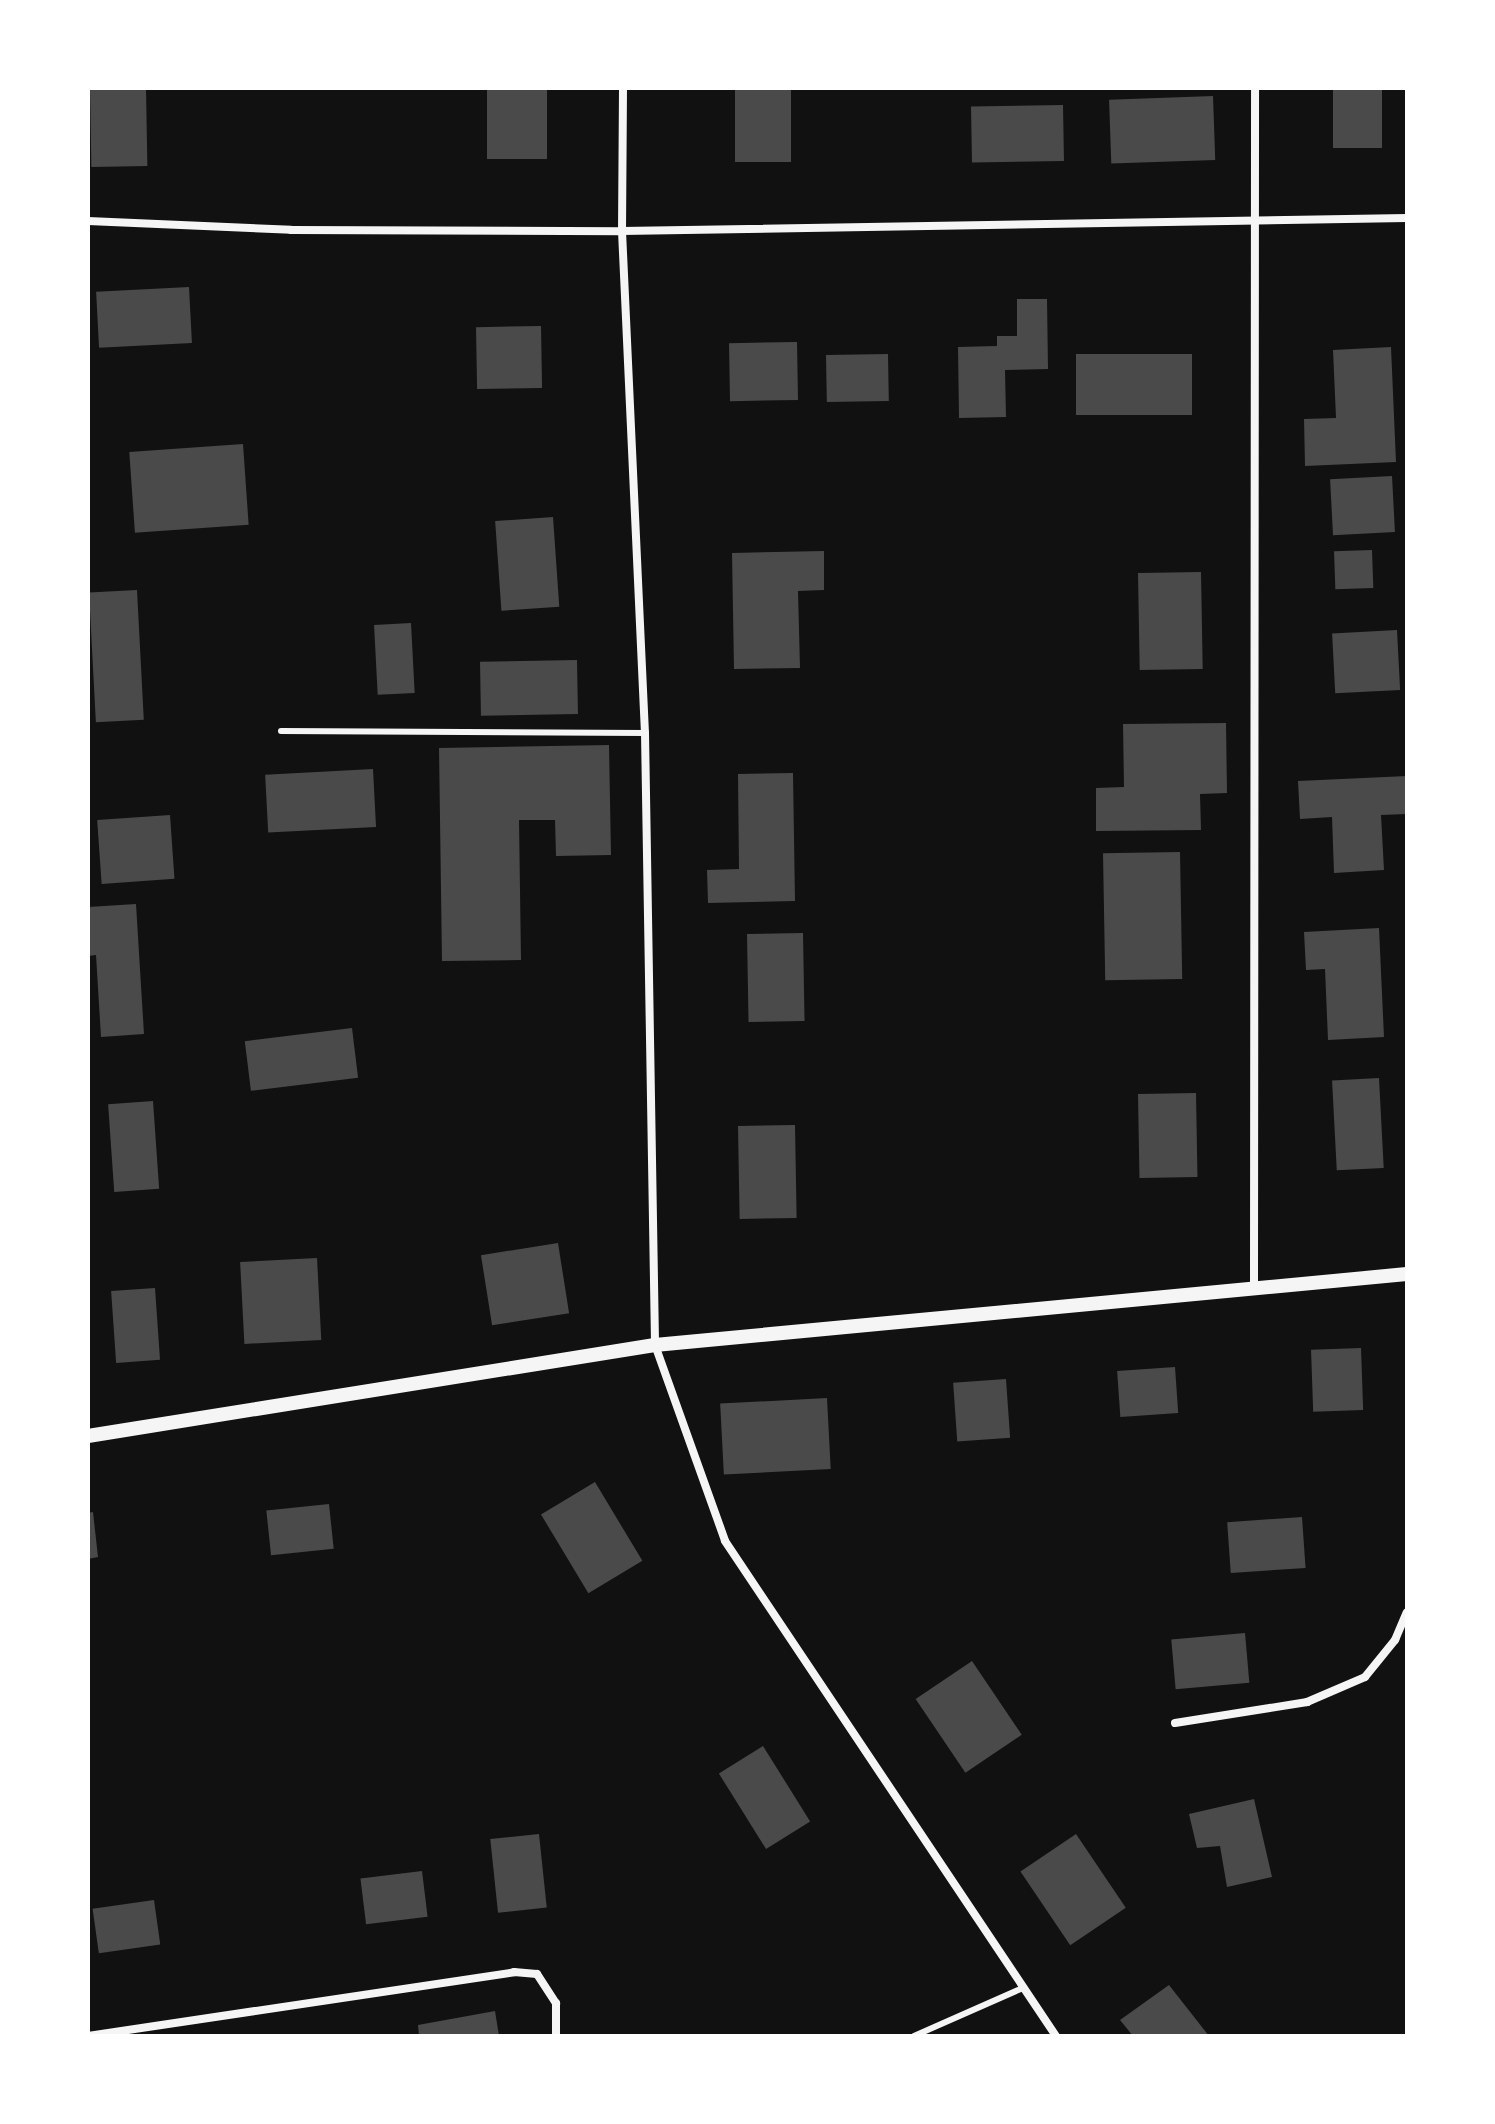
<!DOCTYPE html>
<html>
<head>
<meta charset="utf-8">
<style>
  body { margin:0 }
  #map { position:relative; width:1495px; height:2124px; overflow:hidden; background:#111; font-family:Mulish,sans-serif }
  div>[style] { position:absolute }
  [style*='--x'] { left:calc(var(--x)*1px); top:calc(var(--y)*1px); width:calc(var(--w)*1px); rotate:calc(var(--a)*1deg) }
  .building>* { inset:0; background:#4a4a4a; transform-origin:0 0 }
  .service>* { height:6px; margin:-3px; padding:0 3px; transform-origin:3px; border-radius:3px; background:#f5f5f5 }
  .minor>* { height:8px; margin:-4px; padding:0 4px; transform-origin:4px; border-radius:4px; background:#f5f5f5 }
  .tertiary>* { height:14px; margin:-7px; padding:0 7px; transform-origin:7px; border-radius:7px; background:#f5f5f5 }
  span { translate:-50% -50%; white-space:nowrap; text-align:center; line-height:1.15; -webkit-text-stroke:8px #fff; paint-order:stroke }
  .frame { position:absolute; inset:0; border:90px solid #fff; pointer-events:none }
</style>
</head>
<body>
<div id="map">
  <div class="building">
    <i style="left:146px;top:88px;width:78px;height:56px;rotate:89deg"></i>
    <i style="left:487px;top:88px;width:60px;height:71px"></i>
    <i style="left:735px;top:88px;width:56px;height:74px"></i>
    <i style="left:1333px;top:88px;width:49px;height:60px"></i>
    <i style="left:1213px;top:96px;width:64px;height:104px;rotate:88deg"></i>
    <i style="left:1063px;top:105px;width:56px;height:92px;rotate:89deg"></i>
    <i style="left:189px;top:287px;width:56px;height:93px;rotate:87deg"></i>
    <i style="clip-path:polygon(1017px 299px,1047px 299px,1048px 369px,1005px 370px,1006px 417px,959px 418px,958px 347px,997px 346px,997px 336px,1017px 336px)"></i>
    <i style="left:541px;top:326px;width:62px;height:65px;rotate:89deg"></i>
    <i style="left:797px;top:342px;width:58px;height:68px;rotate:89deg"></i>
    <i style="clip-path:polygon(1391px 347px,1396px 462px,1305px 466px,1304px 419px,1336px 418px,1333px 350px)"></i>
    <i style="left:888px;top:354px;width:47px;height:62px;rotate:89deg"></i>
    <i style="left:1192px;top:354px;width:61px;height:116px;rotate:90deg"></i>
    <i style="left:243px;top:444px;width:81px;height:114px;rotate:86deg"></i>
    <i style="left:1392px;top:476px;width:56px;height:62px;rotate:87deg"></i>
    <i style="left:553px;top:517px;width:90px;height:58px;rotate:86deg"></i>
    <i style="left:1372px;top:550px;width:38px;height:38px;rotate:88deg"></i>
    <i style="clip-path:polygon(824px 551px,824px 590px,798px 591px,800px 668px,734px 669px,732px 553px)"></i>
    <i style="left:1201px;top:572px;width:97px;height:63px;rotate:89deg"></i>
    <i style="left:137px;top:590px;width:130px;height:48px;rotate:87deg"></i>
    <i style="left:411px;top:623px;width:70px;height:37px;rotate:87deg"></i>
    <i style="left:1397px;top:630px;width:60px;height:65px;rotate:87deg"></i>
    <i style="left:577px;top:660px;width:54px;height:97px;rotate:89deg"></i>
    <i style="clip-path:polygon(1226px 723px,1227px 793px,1200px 794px,1201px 830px,1096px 831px,1096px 788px,1124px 787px,1123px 724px)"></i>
    <i style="clip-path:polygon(609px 745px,611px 855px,556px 856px,555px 820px,519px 820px,521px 960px,442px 961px,439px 748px)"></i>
    <i style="left:373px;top:769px;width:58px;height:108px;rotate:87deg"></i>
    <i style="clip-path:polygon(793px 773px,795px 901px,708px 903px,707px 870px,739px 869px,738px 774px)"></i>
    <i style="clip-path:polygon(1407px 776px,1407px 814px,1381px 815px,1384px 870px,1334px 873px,1332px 817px,1300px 819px,1298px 781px)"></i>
    <i style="left:170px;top:815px;width:64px;height:73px;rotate:86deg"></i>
    <i style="left:1180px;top:852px;width:127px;height:77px;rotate:89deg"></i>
    <i style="clip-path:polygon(136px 904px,144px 1034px,101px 1037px,96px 955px,88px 956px,88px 907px)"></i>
    <i style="clip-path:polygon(1379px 928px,1384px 1037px,1328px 1040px,1325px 969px,1306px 970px,1304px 932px)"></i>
    <i style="left:803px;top:933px;width:88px;height:56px;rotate:89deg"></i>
    <i style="left:352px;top:1028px;width:50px;height:108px;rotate:83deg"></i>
    <i style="left:1379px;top:1078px;width:90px;height:47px;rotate:87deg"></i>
    <i style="left:1196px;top:1093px;width:84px;height:58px;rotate:89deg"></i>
    <i style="left:153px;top:1101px;width:88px;height:45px;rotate:86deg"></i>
    <i style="left:795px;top:1125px;width:93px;height:57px;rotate:89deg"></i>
    <i style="left:558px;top:1243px;width:71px;height:78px;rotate:81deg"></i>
    <i style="left:317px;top:1258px;width:82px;height:77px;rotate:87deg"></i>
    <i style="left:155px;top:1288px;width:72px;height:44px;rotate:86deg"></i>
    <i style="left:1361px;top:1348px;width:62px;height:50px;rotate:88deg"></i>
    <i style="left:1175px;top:1367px;width:46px;height:58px;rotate:86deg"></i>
    <i style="left:1006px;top:1379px;width:59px;height:53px;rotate:86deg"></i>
    <i style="left:827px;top:1398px;width:71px;height:107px;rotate:87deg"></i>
    <i style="left:595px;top:1482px;width:92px;height:63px;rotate:59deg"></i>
    <i style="left:329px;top:1504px;width:45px;height:63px;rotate:84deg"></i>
    <i style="clip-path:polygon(93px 1512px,98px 1557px,88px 1559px,88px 1513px)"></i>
    <i style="left:1302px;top:1517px;width:51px;height:75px;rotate:86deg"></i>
    <i style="left:1245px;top:1633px;width:50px;height:74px;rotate:85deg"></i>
    <i style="left:972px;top:1661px;width:89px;height:68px;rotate:56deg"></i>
    <i style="left:763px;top:1746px;width:89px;height:52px;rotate:58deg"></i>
    <i style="clip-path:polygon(1254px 1799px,1272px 1877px,1227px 1887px,1220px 1846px,1197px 1848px,1189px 1814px)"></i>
    <i style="left:539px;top:1834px;width:74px;height:49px;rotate:84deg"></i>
    <i style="left:1076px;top:1834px;width:89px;height:67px;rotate:56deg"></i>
    <i style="left:422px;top:1871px;width:46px;height:62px;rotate:83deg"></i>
    <i style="left:154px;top:1900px;width:45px;height:62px;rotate:82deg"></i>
    <i style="clip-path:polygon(1169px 1985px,1209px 2036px,1133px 2036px,1120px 2020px)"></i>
    <i style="clip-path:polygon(495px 2011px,499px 2036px,419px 2036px,418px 2025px)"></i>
  </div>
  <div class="service">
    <i style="--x:281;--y:731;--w:364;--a:0.3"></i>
    <i style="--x:914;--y:2036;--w:119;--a:-23.8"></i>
  </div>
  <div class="minor">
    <i style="--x:623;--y:88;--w:143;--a:90.4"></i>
    <i style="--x:622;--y:231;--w:503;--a:87.38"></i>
    <i style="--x:645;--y:733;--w:612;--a:89.06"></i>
    <i style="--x:655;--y:1345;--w:208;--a:70.3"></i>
    <i style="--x:725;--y:1541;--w:595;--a:56.23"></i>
    <i style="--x:88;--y:221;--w:203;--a:2.5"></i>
    <i style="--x:291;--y:230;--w:331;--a:0.2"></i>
    <i style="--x:622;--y:231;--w:785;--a:-0.95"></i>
    <i style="--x:1254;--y:1287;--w:1199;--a:-89.95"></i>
    <i style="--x:1175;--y:1723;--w:134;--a:-9"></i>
    <i style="--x:1307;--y:1702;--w:63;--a:-23.3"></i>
    <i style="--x:1365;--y:1677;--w:48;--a:-51"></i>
    <i style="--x:1395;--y:1640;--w:30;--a:-67"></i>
    <i style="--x:88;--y:2036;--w:431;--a:-8.5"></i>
    <i style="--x:514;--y:1972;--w:23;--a:5"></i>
    <i style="--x:537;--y:1974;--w:35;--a:57"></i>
    <i style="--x:556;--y:2003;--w:33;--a:90"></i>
  </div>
  <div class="tertiary">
    <i style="--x:88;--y:1436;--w:574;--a:-9.12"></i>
    <i style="--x:655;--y:1345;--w:755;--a:-5.39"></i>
  </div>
  <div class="frame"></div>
</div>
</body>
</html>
